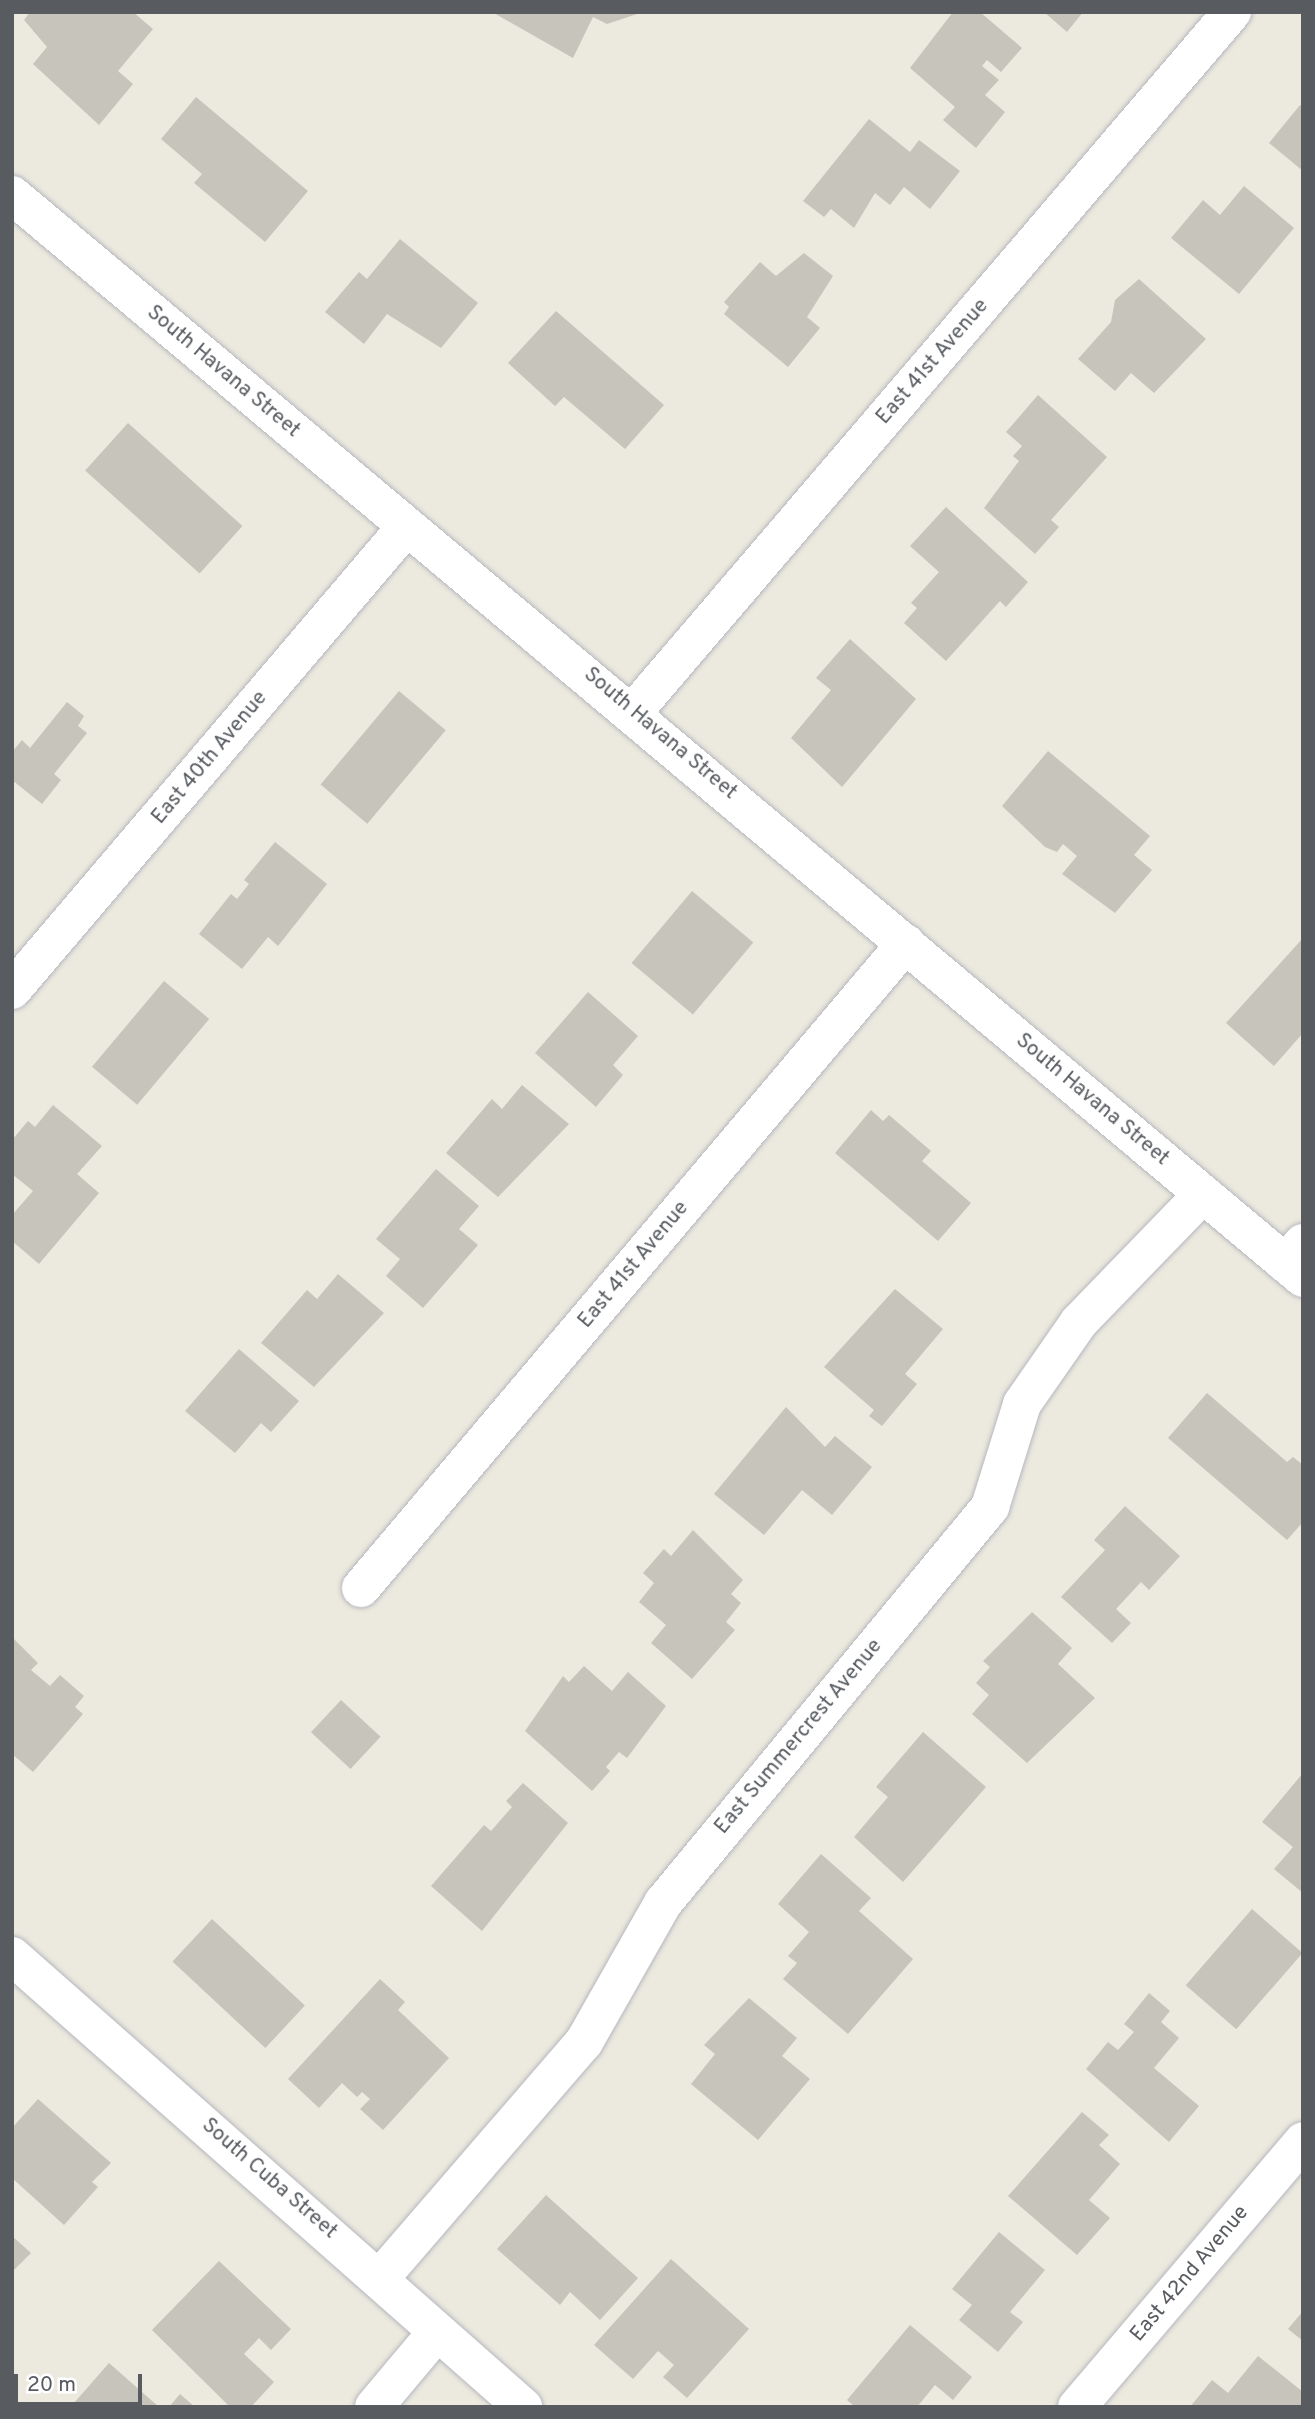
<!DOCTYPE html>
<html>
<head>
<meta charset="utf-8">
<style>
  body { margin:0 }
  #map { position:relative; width:1315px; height:2419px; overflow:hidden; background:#ece9df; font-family:Overpass,sans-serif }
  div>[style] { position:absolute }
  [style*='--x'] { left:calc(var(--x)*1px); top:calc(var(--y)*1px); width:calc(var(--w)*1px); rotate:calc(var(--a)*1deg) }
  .building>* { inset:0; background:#c7c4bc; transform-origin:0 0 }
  .roads { filter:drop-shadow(0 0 2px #b5b8bd) drop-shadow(0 0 2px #b5b8bd) }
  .minor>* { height:38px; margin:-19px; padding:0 19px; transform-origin:19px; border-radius:19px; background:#fff }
  .tertiary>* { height:38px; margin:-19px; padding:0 19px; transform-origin:19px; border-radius:19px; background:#fff }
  span { translate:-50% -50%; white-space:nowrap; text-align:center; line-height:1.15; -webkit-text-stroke:6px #fff; paint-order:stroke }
  .street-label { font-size:21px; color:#585c61 }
  .frame { position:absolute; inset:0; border:14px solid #585c61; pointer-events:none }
  .scale { position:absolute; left:14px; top:2374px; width:128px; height:32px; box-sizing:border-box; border:4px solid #585c61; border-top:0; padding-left:9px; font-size:21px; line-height:24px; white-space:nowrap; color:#585c61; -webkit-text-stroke:5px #fff; paint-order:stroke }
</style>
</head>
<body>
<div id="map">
  <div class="building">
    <i style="clip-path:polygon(30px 12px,133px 12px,153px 29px,118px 71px,133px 84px,99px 125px,33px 64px,47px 47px,24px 20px)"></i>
    <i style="clip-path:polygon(492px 12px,640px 12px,640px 13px,607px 24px,593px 17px,573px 58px)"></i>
    <i style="clip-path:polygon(953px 12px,980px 12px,1022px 48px,1001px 72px,987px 60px,982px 66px,999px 80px,985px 95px,1005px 112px,976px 148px,943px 120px,955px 107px,910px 68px)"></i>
    <i style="clip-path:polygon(1044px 12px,1083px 12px,1067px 32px)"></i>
    <i style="clip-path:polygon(196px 97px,308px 191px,265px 242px,194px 183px,202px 174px,161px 139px)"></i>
    <i style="clip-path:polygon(1300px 105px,1303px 108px,1303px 171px,1269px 143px)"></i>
    <i style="clip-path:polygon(869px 119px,910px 152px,919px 140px,960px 171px,930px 209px,904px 187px,890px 205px,875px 193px,854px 228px,831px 209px,824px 217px,803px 201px)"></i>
    <i style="clip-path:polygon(1244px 186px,1294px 228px,1239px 294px,1171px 238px,1203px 200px,1220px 215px)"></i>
    <i style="clip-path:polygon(400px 239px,478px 303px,441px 348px,387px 314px,364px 344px,325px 312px,359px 272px,367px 279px)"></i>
    <i style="clip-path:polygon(804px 253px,833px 276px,807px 317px,820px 328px,788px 367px,724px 314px,729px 307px,724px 302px,760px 262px,776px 276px)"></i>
    <i style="clip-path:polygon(1139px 279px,1206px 339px,1154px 393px,1131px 373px,1115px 391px,1078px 359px,1111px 322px,1115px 300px)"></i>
    <i style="clip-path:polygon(556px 311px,664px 405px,625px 449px,564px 397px,555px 406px,508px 363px)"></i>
    <i style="clip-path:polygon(1038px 395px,1107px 457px,1051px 520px,1059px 527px,1035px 554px,984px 508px,1019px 461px,1013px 456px,1022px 446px,1006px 432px)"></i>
    <i style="left:128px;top:423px;width:154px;height:64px;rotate:42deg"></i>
    <i style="clip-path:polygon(946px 507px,1028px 582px,1006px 607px,1000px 601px,946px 661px,904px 623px,917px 608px,911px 603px,939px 572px,910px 546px)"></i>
    <i style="clip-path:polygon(850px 639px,916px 699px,842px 787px,791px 738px,831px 690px,816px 678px)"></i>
    <i style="left:399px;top:691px;width:61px;height:122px;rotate:40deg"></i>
    <i style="clip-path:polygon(67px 702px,84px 716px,78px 726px,87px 733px,54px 774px,61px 780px,42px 804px,12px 780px,12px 752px,22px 740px,30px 748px)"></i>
    <i style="clip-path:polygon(1048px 751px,1150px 836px,1134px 855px,1152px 870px,1115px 913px,1062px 874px,1077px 856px,1063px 844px,1057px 852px,1045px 847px,1002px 806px)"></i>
    <i style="clip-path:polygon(275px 842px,327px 884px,278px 946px,268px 937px,242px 969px,199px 934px,231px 894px,237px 899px,249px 884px,244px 880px)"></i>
    <i style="left:692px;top:891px;width:80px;height:94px;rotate:40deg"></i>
    <i style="clip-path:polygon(1303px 938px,1303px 1033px,1274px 1066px,1226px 1023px)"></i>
    <i style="left:164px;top:981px;width:59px;height:112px;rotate:40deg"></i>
    <i style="clip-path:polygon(588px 992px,638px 1036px,613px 1065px,623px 1075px,596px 1107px,535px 1053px)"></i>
    <i style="clip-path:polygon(522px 1085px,569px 1124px,498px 1197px,446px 1153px,492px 1099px,502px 1109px)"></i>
    <i style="clip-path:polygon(53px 1105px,102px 1146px,77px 1174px,99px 1193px,39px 1264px,12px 1241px,12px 1215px,33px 1191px,12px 1174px,12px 1140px,28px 1121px,35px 1127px)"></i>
    <i style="clip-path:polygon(871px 1110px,883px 1121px,889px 1115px,931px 1151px,922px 1161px,971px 1203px,938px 1241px,835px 1153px)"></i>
    <i style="clip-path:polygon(436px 1169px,479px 1206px,459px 1229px,478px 1245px,423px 1308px,386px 1276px,400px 1259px,376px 1239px)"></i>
    <i style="clip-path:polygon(338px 1274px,384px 1313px,314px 1387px,261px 1343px,307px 1290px,317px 1299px)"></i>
    <i style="clip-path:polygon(895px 1289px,943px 1329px,905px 1374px,917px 1384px,882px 1426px,869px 1416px,874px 1410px,824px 1367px)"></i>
    <i style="clip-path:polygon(239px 1349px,299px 1401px,271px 1432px,261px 1423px,235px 1453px,185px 1411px)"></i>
    <i style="clip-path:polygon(1207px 1393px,1287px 1462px,1293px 1457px,1303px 1465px,1303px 1522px,1287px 1540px,1168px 1438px)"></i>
    <i style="clip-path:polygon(786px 1407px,825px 1447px,835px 1436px,872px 1467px,832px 1515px,802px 1490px,764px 1535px,714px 1494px)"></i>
    <i style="clip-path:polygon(1125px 1506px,1180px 1556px,1149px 1590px,1141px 1582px,1116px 1609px,1131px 1623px,1112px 1643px,1061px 1597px,1105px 1550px,1094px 1540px)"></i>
    <i style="clip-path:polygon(693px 1530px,743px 1580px,731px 1594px,741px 1603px,726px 1622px,735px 1630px,692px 1679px,651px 1643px,666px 1625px,639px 1602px,654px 1583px,643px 1573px,664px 1549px,671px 1556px)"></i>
    <i style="clip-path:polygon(1032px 1612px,1072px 1648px,1058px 1664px,1095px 1698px,1027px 1763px,972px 1714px,989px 1695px,976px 1683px,990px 1667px,983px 1661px)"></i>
    <i style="clip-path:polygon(12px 1637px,38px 1663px,31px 1670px,50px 1686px,60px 1675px,84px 1696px,75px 1707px,83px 1714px,33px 1772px,12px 1754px)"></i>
    <i style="clip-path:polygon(584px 1666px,612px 1691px,628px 1672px,666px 1706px,627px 1758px,619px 1752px,606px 1767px,610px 1771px,592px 1791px,525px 1731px,563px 1676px,569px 1682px)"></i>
    <i style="left:341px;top:1700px;width:54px;height:44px;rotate:43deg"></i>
    <i style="clip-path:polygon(923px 1732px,986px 1787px,903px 1882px,854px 1837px,888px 1797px,876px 1787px)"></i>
    <i style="clip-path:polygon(1303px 1773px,1303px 1893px,1274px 1869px,1293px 1847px,1262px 1822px)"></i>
    <i style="clip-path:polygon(523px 1783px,568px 1823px,482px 1931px,431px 1886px,484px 1825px,491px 1831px,512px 1807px,506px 1801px)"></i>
    <i style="clip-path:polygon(821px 1854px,871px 1898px,859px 1911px,913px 1959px,848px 2034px,783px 1979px,797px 1963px,788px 1956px,809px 1932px,778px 1904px)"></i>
    <i style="left:1252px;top:1909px;width:67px;height:101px;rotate:41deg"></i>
    <i style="left:212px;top:1919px;width:127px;height:58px;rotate:43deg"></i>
    <i style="clip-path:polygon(380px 1979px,405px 2002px,398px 2010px,449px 2058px,383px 2130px,360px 2109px,370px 2099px,362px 2092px,357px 2097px,342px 2083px,319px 2108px,288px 2079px)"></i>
    <i style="clip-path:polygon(1149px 1993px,1170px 2011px,1161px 2022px,1179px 2038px,1154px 2068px,1199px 2106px,1169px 2142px,1086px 2069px,1108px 2042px,1118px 2050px,1134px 2032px,1124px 2024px)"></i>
    <i style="clip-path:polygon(749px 1998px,797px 2038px,782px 2056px,810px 2079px,758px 2140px,691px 2084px,715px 2054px,704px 2045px)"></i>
    <i style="clip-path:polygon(38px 2099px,111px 2163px,92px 2182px,98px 2187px,64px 2225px,12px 2178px,12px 2128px)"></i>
    <i style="clip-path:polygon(1082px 2112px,1109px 2135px,1099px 2145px,1120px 2164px,1089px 2200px,1110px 2218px,1077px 2255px,1008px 2196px)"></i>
    <i style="clip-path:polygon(546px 2195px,638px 2278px,600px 2320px,570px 2292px,560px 2305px,497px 2249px)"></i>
    <i style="clip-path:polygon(999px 2232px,1045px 2270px,1010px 2312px,1023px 2322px,998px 2352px,959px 2320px,972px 2305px,952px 2289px)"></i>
    <i style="clip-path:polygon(12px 2236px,31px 2253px,12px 2272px)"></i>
    <i style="clip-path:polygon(671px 2259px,749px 2329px,687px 2398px,663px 2377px,674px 2365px,658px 2351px,633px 2379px,594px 2345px)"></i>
    <i style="clip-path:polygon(219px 2261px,291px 2329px,271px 2350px,259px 2338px,244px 2354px,274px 2382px,251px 2407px,230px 2407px,152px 2330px)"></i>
    <i style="clip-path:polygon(1303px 2311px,1303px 2341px,1288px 2329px)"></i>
    <i style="clip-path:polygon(910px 2325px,972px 2377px,953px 2400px,935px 2385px,917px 2407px,855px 2407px,847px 2400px)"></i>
    <i style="clip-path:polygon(1258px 2356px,1303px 2392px,1303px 2407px,1190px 2407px,1212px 2380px,1228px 2393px)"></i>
    <i style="clip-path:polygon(109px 2363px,159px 2407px,74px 2403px)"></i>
    <i style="clip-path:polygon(180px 2394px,195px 2407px,169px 2407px)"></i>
  </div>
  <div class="roads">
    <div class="minor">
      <i style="--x:634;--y:711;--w:920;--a:-49.45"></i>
      <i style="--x:12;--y:990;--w:609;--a:-49.59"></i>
      <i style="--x:1285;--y:1263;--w:27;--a:-48"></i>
      <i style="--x:361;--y:1588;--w:844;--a:-49.8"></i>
      <i style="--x:12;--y:1956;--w:682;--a:41.43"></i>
      <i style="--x:381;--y:2277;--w:311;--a:-49.2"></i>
      <i style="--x:584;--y:2042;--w:160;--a:-60.4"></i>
      <i style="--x:663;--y:1903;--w:514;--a:-50.45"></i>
      <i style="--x:990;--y:1507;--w:108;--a:-72.7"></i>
      <i style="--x:1022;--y:1404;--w:100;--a:-55.2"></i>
      <i style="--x:1079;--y:1322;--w:178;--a:-45.9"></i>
      <i style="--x:374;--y:2407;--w:97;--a:-50"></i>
      <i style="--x:1077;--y:2407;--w:349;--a:-49.6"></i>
    </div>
    <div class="tertiary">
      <i style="--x:12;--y:195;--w:1685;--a:39.99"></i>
    </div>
  </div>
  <div class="street-label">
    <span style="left:933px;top:362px;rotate:-49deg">East 41st Avenue</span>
    <span style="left:223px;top:372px;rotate:40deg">South Havana Street</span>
    <span style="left:660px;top:734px;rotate:40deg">South Havana Street</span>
    <span style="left:210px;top:758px;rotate:-50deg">East 40th Avenue</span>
    <span style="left:1092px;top:1100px;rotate:40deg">South Havana Street</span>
    <span style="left:634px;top:1265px;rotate:-50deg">East 41st Avenue</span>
    <span style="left:799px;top:1737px;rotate:-50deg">East Summercrest Avenue</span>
    <span style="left:269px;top:2179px;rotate:41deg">South Cuba Street</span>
    <span style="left:1190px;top:2274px;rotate:-50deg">East 42nd Avenue</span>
  </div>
  <div class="frame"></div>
  <div class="scale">20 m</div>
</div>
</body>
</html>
